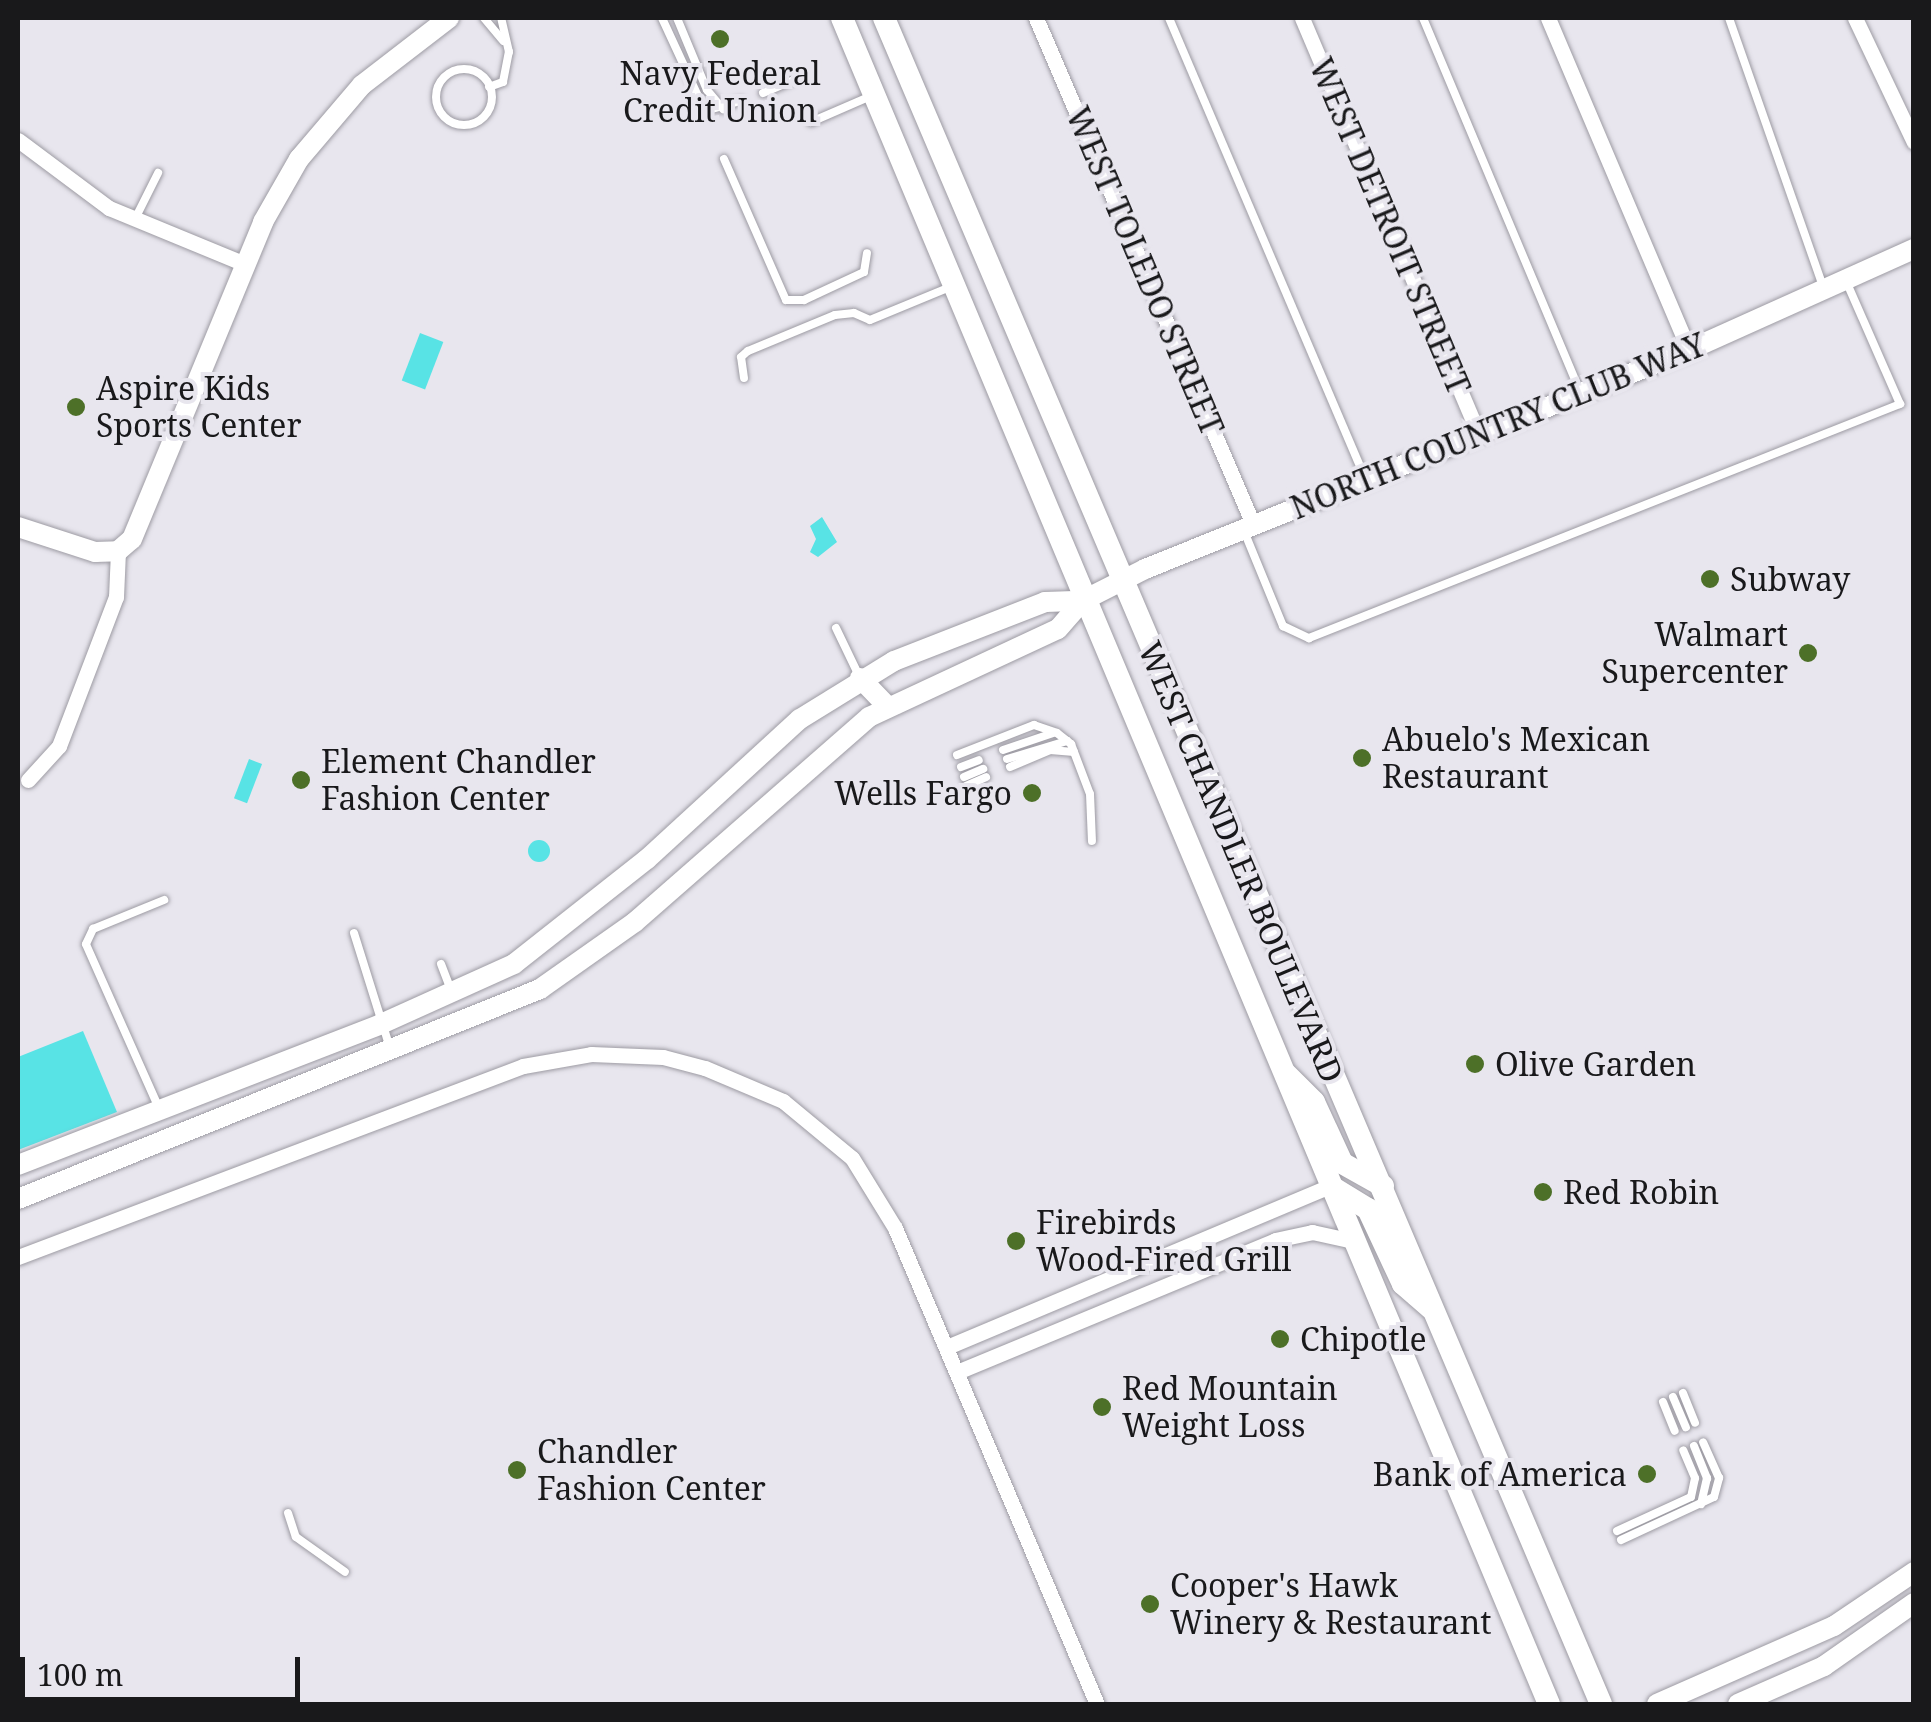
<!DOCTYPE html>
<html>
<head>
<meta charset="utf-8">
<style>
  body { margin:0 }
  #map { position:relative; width:1931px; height:1722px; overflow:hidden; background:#e8e6ee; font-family:"Noto Serif",serif }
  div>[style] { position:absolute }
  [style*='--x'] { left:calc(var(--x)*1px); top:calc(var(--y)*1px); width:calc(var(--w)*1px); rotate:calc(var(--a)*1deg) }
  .water>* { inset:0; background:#58e3e5; transform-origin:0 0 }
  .round { border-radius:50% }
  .roads { filter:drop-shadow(0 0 2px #9d9ba3) drop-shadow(0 0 2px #9d9ba3) }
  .service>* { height:8px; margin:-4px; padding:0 4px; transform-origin:4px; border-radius:4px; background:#fff }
  .service>.ring { margin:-4px; padding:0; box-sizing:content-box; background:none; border:8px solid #fff; border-radius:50% }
  .minor>* { height:15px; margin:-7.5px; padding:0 7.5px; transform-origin:7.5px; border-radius:7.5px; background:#fff }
  .tertiary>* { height:20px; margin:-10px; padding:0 10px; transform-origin:10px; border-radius:10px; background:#fff }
  .secondary>* { height:22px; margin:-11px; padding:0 11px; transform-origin:11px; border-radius:11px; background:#fff }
  .dots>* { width:28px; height:28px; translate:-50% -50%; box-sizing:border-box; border:5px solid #e8e6ee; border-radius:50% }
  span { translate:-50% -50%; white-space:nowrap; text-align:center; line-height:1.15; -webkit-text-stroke:8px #e8e6ee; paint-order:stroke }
  .poi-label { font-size:32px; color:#19191b }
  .left { translate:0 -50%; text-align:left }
  .right { translate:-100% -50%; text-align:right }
  .street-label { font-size:32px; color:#19191b }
  .frame { position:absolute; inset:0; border:20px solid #19191b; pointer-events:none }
  .scale { position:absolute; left:20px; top:1657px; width:280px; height:45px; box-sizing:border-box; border:5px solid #19191b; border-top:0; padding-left:12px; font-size:30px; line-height:35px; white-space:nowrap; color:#19191b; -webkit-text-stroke:8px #e8e6ee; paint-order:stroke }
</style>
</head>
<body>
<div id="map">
  <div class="water">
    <i style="left:420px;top:333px;width:25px;height:51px;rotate:21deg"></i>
    <i style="clip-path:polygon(822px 517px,837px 542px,818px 557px,810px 552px,816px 539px,810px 526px)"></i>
    <i style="left:249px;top:759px;width:14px;height:42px;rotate:21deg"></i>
    <i class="round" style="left:528px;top:840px;width:22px;height:22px"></i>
    <i style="clip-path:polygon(83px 1031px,117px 1112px,18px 1150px,18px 1057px)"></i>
  </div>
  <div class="roads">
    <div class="service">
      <i style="--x:484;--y:18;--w:30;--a:50"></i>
      <i style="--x:662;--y:18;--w:102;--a:65.2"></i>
      <i style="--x:705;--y:111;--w:37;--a:-16"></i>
      <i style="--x:677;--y:18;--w:78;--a:67.4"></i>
      <i style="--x:707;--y:90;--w:25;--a:50"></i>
      <i style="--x:1169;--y:18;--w:500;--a:66.92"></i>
      <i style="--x:1423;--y:18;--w:403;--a:67.2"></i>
      <i style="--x:1729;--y:18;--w:285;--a:70.7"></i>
      <i class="ring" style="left:436px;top:69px;width:48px;height:48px"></i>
      <i style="--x:489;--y:87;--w:15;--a:-20"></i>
      <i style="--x:503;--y:82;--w:31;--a:-79"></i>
      <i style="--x:509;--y:52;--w:35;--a:-103"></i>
      <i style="--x:763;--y:93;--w:33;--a:-23"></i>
      <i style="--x:811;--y:122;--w:65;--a:-23.4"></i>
      <i style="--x:724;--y:159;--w:154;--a:66.3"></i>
      <i style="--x:786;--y:300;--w:18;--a:0"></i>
      <i style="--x:804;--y:300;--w:66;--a:-25"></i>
      <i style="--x:864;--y:272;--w:19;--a:-81"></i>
      <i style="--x:134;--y:221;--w:54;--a:-63.4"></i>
      <i style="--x:744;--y:378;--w:21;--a:-98"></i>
      <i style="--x:741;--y:357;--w:9;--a:-41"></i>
      <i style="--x:748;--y:351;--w:94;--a:-22.5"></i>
      <i style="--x:835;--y:315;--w:19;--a:-6"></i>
      <i style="--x:854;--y:313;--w:17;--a:24"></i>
      <i style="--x:870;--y:320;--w:87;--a:-22.4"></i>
      <i style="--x:1244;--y:531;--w:103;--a:67.7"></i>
      <i style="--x:1283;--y:626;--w:29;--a:25"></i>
      <i style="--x:1309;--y:638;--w:636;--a:-21.6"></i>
      <i style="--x:1900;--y:404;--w:132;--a:-113.7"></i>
      <i style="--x:836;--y:628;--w:55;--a:64.4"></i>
      <i style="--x:1003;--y:750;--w:53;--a:-18.8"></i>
      <i style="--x:957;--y:755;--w:83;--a:-21.3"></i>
      <i style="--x:1034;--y:725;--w:24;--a:19"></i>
      <i style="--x:1057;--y:733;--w:18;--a:38"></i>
      <i style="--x:1071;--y:744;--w:53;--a:69.2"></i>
      <i style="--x:1090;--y:794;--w:47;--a:87.6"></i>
      <i style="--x:1007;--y:759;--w:63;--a:-16.7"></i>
      <i style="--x:961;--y:767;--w:19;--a:-21"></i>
      <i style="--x:1010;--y:767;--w:43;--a:-23"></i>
      <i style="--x:1050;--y:750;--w:24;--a:5"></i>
      <i style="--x:964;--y:777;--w:21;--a:-23"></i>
      <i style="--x:966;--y:786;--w:22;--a:-24"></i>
      <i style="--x:354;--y:933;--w:121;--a:72.6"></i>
      <i style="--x:441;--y:964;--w:26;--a:69"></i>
      <i style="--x:158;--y:1106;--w:177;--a:-114"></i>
      <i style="--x:86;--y:944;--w:17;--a:-65"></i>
      <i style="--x:93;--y:929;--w:77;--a:-22.2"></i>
      <i style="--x:1683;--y:1393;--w:32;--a:68"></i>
      <i style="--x:1673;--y:1397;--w:33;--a:67"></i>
      <i style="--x:1663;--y:1402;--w:31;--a:68"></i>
      <i style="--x:1694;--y:1446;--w:35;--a:68"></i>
      <i style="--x:1707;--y:1478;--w:27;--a:103"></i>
      <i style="--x:288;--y:1513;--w:25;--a:72"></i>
      <i style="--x:296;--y:1537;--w:60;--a:35.5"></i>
      <i style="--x:1617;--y:1531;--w:81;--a:-24.7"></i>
      <i style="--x:1691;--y:1497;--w:19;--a:-78"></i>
      <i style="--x:1695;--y:1478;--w:30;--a:-113"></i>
      <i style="--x:1621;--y:1540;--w:102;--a:-24.8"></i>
      <i style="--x:1714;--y:1497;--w:20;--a:-75"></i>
      <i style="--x:1719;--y:1478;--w:39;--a:-114"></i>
    </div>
    <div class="minor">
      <i style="--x:1036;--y:18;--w:551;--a:66.79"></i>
      <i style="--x:1302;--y:18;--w:453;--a:67"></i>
      <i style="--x:1548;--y:18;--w:361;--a:67"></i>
      <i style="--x:1855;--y:18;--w:137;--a:64.6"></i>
      <i style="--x:18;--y:140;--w:114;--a:36.8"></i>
      <i style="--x:109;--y:208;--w:147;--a:22.4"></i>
      <i style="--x:28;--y:780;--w:46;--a:-47.6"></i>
      <i style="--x:59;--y:746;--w:160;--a:-69.1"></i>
      <i style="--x:116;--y:597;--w:46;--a:-87.5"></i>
      <i style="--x:18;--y:1257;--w:540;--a:-20.72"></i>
      <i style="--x:523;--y:1066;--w:69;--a:-10"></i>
      <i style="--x:591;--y:1054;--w:72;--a:2.4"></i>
      <i style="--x:663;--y:1057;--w:43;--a:14.7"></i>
      <i style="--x:705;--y:1068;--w:85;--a:22.9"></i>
      <i style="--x:783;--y:1101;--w:89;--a:39.6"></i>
      <i style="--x:852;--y:1158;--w:82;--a:58.4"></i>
      <i style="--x:895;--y:1228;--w:517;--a:67.01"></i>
      <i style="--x:947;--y:1347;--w:415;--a:-22.8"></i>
      <i style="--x:957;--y:1372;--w:344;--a:-22.5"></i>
      <i style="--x:1275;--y:1240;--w:38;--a:-12"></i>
      <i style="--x:1312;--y:1232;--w:42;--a:12.4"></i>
    </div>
    <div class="tertiary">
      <i style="--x:18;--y:527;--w:81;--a:18"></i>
      <i style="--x:95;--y:552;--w:23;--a:-2"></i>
      <i style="--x:118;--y:551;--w:18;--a:-41"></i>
      <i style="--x:132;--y:539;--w:343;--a:-67.5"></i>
      <i style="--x:263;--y:222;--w:73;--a:-60.3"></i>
      <i style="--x:299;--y:159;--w:97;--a:-49.6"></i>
      <i style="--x:362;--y:85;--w:110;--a:-37.6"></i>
      <i style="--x:860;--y:678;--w:39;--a:46"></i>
      <i style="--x:18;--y:1165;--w:389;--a:-21.2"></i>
      <i style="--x:381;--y:1024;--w:146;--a:-24.3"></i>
      <i style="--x:514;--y:964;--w:169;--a:-38.3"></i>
      <i style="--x:647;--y:859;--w:207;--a:-42.5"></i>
      <i style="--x:800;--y:719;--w:110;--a:-31.7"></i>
      <i style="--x:894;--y:661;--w:162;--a:-21.3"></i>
      <i style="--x:1045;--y:602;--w:37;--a:-2"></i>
      <i style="--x:1082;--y:601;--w:71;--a:-26.9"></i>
      <i style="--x:1145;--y:569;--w:586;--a:-21.93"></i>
      <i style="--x:1689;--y:350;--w:247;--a:-24.2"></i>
      <i style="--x:18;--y:1199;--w:563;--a:-21.91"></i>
      <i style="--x:540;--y:989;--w:116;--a:-35.2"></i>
      <i style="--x:635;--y:922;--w:311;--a:-41.2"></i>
      <i style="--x:869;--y:717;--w:208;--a:-25"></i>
      <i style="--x:1058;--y:629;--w:37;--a:-49"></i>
      <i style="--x:1657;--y:1704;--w:193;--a:-23.8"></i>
      <i style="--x:1834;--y:1626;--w:97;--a:-34"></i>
      <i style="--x:1738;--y:1704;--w:94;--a:-23.8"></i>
      <i style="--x:1824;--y:1666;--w:110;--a:-35"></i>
    </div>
    <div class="secondary">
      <i style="--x:842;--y:18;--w:1828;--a:67.25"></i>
      <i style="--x:884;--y:18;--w:1832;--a:66.96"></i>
      <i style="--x:1287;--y:1075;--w:38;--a:45"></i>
      <i style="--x:1314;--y:1102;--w:67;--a:65.3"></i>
      <i style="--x:1342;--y:1163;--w:47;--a:29.3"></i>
      <i style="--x:1330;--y:1186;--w:44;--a:31.2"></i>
      <i style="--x:1368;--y:1209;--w:83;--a:65"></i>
      <i style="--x:1403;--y:1284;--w:37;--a:41"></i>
    </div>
  </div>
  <div class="dots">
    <i style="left:720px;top:39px;background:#4d7028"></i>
    <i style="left:76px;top:407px;background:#4d7028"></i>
    <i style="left:1710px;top:579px;background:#4d7028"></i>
    <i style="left:1808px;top:653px;background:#4d7028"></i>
    <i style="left:1362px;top:758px;background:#4d7028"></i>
    <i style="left:301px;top:780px;background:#4d7028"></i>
    <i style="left:1032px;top:793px;background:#4d7028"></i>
    <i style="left:1475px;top:1064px;background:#4d7028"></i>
    <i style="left:1543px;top:1192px;background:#4d7028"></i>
    <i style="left:1016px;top:1241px;background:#4d7028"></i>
    <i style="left:1280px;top:1339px;background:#4d7028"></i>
    <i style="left:1102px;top:1407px;background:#4d7028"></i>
    <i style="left:517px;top:1470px;background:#4d7028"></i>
    <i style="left:1647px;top:1474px;background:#4d7028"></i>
    <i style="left:1150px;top:1604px;background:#4d7028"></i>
  </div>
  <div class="poi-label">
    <span style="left:720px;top:92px">Navy Federal<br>Credit Union</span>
    <span class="left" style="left:96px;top:407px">Aspire Kids<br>Sports Center</span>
    <span class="left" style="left:1730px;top:579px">Subway</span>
    <span class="right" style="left:1788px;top:653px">Walmart<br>Supercenter</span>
    <span class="left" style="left:1382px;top:758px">Abuelo's Mexican<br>Restaurant</span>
    <span class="left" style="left:321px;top:780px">Element Chandler<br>Fashion Center</span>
    <span class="right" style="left:1012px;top:793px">Wells Fargo</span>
    <span class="left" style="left:1495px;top:1064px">Olive Garden</span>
    <span class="left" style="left:1563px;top:1192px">Red Robin</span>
    <span class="left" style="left:1036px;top:1241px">Firebirds<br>Wood-Fired Grill</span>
    <span class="left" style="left:1300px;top:1339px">Chipotle</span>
    <span class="left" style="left:1122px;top:1407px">Red Mountain<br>Weight Loss</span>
    <span class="left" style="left:537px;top:1470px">Chandler<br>Fashion Center</span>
    <span class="right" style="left:1627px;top:1474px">Bank of America</span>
    <span class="left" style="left:1170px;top:1604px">Cooper's Hawk<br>Winery &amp; Restaurant</span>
  </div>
  <div class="street-label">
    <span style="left:1390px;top:226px;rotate:67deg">WEST DETROIT STREET</span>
    <span style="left:1145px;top:271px;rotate:67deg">WEST TOLEDO STREET</span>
    <span style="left:1498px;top:426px;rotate:-22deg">NORTH COUNTRY CLUB WAY</span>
    <span style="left:1241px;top:862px;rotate:67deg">WEST CHANDLER BOULEVARD</span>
  </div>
  <div class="frame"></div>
  <div class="scale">100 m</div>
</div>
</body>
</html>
